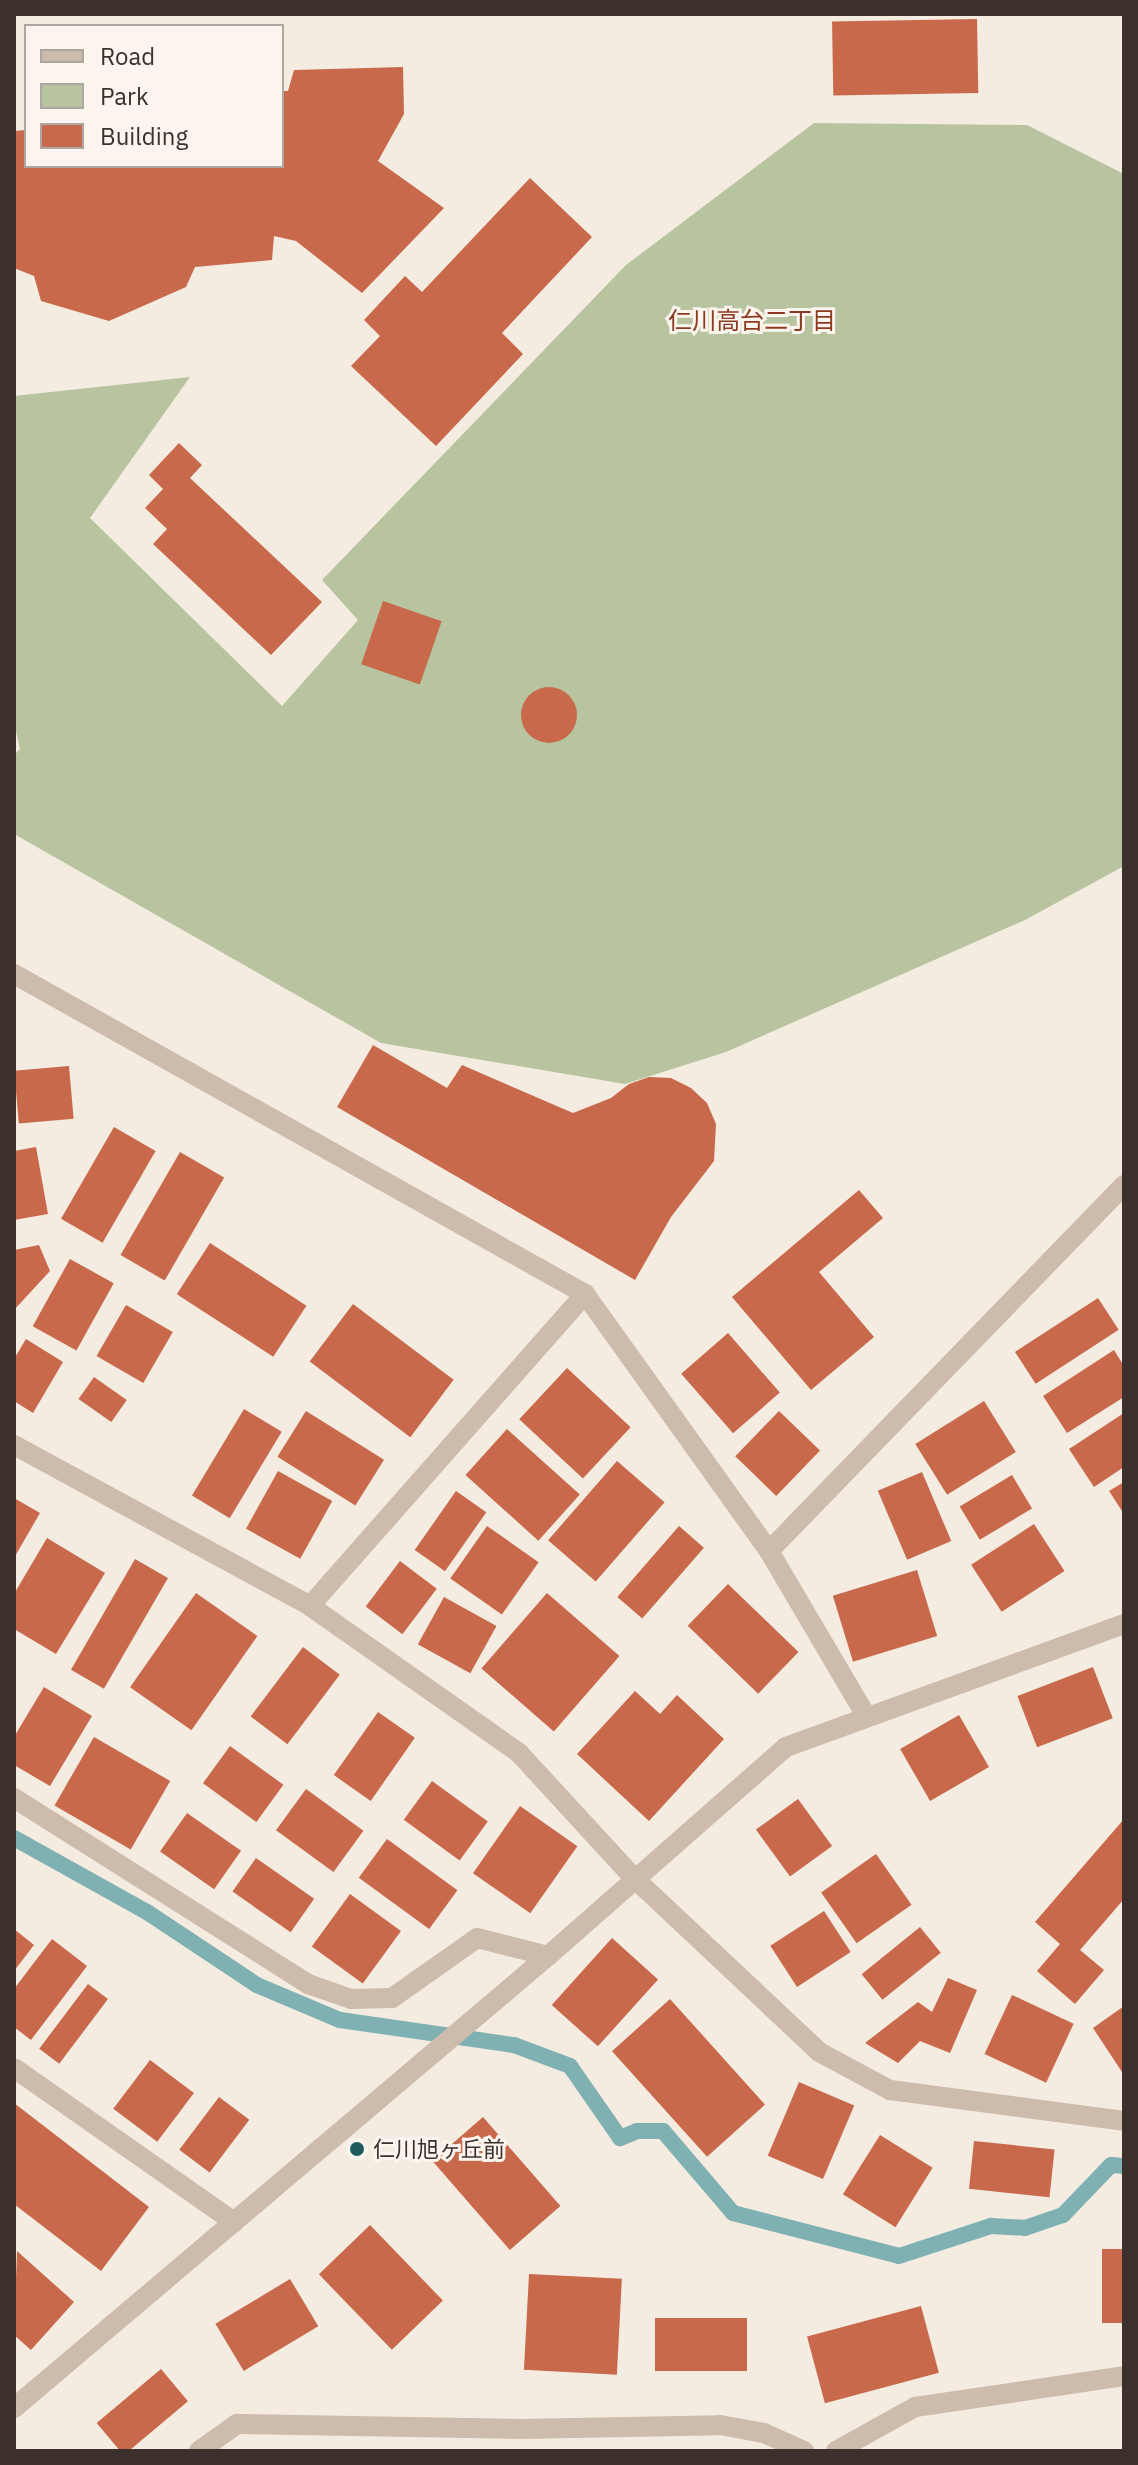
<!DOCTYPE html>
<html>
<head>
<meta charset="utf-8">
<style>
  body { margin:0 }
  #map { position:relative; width:1138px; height:2465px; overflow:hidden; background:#f4ebe1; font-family:"IBM Plex Sans","Noto Sans JP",sans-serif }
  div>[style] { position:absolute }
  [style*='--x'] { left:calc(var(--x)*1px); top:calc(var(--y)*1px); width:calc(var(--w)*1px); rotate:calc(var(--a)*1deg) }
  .green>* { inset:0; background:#b8c4a0 }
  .stream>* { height:16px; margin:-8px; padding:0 8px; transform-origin:8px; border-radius:8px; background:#7fb0b2 }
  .building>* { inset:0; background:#c8694b; transform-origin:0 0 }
  .round { border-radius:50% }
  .minor>* { height:20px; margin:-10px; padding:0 10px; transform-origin:10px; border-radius:10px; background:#cdbbac }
  .dots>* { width:22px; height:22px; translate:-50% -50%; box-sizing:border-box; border:4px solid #fbf5ee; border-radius:50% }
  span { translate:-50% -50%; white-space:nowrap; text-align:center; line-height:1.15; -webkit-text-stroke:6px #fbf5ee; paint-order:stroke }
  .poi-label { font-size:22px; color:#3b302b }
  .left { translate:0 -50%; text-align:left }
  .neighbourhood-label { font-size:24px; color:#8c3b22 }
  .frame { position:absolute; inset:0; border:16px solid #3b302b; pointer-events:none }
  .legend { position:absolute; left:24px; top:24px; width:260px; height:144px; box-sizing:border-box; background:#fbf5ee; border:2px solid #aea6a0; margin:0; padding:10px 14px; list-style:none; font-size:24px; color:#3b302b }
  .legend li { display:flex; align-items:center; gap:16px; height:40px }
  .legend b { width:40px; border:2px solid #aea6a0 }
</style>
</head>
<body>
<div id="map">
  <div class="green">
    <i style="clip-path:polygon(814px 123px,1027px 125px,1124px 174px,1124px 866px,1025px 920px,726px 1052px,625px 1084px,381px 1043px,14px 834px,14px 755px,20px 749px,14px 723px,14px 396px,190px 377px,90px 518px,282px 706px,358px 620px,322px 580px,626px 265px)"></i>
  </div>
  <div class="stream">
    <i style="--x:14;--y:1838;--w:152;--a:29.1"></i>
    <i style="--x:147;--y:1912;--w:132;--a:33.6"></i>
    <i style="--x:257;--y:1985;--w:90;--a:22.9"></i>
    <i style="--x:340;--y:2020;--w:176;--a:8.2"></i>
    <i style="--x:514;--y:2045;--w:60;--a:20.6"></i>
    <i style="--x:570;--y:2066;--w:88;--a:55.2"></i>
    <i style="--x:620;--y:2138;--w:18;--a:-22"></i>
    <i style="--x:637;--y:2131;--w:26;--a:0"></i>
    <i style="--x:663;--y:2131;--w:108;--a:49.5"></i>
    <i style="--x:733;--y:2213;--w:171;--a:14.5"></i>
    <i style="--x:899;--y:2256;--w:97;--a:-18.1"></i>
    <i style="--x:991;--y:2226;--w:34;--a:3"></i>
    <i style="--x:1025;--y:2228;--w:40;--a:-18.9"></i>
    <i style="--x:1063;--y:2215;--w:69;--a:-46.2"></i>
    <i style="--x:1111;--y:2165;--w:13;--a:4"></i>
  </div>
  <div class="building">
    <i style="left:977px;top:19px;width:74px;height:145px;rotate:89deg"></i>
    <i style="clip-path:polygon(403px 67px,404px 114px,378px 161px,444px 208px,362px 293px,296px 241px,274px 236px,272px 260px,195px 267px,186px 287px,109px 321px,41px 301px,34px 276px,14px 268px,14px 131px,26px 130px,26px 166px,282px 166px,282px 91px,288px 91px,294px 70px)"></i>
    <i style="clip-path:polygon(530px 178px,592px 237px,502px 333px,523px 354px,436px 446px,351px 366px,380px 336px,364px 320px,405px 276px,422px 292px)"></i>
    <i style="clip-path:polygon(179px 443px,202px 465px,190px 478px,322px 602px,271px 655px,153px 544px,167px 529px,145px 508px,163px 489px,149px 475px)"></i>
    <i style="left:383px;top:601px;width:62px;height:67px;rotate:19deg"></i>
    <i class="round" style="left:521px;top:687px;width:56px;height:56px"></i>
    <i style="clip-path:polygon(373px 1045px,447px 1088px,462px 1065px,573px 1113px,611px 1098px,629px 1084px,649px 1077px,671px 1078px,691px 1088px,707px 1103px,716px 1124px,714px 1161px,671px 1217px,635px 1280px,337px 1107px)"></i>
    <i style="left:69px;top:1066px;width:53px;height:55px;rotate:85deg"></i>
    <i style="left:114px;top:1127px;width:48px;height:106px;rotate:30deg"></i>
    <i style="clip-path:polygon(36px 1147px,48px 1214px,14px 1220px,14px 1151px)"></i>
    <i style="left:180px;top:1152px;width:51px;height:119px;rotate:30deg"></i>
    <i style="clip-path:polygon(859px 1190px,883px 1218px,819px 1272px,874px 1337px,811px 1390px,732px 1297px)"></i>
    <i style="left:210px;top:1243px;width:115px;height:61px;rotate:33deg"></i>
    <i style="clip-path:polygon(39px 1245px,50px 1271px,14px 1310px,14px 1250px)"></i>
    <i style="left:70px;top:1259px;width:50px;height:77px;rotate:29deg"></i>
    <i style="left:1098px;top:1298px;width:38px;height:99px;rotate:57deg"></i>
    <i style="left:353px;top:1304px;width:126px;height:72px;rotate:37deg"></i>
    <i style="left:126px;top:1305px;width:54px;height:59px;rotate:30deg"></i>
    <i style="left:728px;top:1333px;width:79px;height:62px;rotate:49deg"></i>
    <i style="clip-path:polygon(26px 1339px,63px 1362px,33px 1413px,14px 1401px,14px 1359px)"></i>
    <i style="clip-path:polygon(1114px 1350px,1124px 1366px,1124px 1397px,1067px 1433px,1043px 1396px)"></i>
    <i style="left:567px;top:1368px;width:87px;height:70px;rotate:43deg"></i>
    <i style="left:94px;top:1377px;width:40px;height:27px;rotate:35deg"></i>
    <i style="left:984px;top:1401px;width:60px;height:81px;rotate:58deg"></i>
    <i style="left:244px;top:1409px;width:44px;height:101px;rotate:31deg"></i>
    <i style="left:306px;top:1411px;width:92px;height:54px;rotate:32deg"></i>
    <i style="left:779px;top:1411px;width:57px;height:63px;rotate:44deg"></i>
    <i style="clip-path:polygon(1124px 1413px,1124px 1467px,1094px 1487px,1069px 1449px)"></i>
    <i style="left:507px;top:1429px;width:98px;height:62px;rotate:42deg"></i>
    <i style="left:617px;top:1461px;width:63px;height:105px;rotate:41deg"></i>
    <i style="left:278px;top:1471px;width:62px;height:66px;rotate:29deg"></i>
    <i style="left:922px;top:1472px;width:75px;height:48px;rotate:67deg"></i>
    <i style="left:1012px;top:1475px;width:39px;height:61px;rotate:59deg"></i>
    <i style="clip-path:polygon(1124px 1482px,1124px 1514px,1109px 1491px)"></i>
    <i style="left:456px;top:1491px;width:37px;height:72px;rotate:35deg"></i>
    <i style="clip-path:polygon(14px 1498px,40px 1513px,14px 1558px)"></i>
    <i style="left:1034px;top:1524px;width:56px;height:75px;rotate:57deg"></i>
    <i style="left:487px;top:1526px;width:63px;height:64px;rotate:35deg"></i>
    <i style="left:679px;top:1526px;width:33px;height:94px;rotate:41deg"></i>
    <i style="clip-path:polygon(47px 1538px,105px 1573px,56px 1654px,14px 1629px,14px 1594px)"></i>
    <i style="left:135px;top:1559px;width:38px;height:128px;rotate:30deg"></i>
    <i style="left:400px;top:1561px;width:46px;height:57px;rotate:37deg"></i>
    <i style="left:917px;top:1570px;width:69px;height:88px;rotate:73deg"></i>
    <i style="left:728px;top:1584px;width:98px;height:58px;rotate:44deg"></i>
    <i style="left:196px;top:1593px;width:75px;height:115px;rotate:35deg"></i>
    <i style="left:547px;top:1593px;width:96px;height:100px;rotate:41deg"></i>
    <i style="left:444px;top:1597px;width:60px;height:54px;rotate:29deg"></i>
    <i style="left:303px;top:1647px;width:46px;height:87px;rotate:37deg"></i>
    <i style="left:1093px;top:1667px;width:55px;height:81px;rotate:69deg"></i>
    <i style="clip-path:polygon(44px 1687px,92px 1716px,50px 1786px,14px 1765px,14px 1737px)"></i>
    <i style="clip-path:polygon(635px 1691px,660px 1714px,677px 1695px,724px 1739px,649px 1821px,577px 1754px)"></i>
    <i style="left:378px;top:1712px;width:45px;height:77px;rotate:35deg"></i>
    <i style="left:959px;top:1715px;width:60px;height:68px;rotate:60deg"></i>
    <i style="left:94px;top:1737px;width:88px;height:79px;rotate:30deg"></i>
    <i style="left:230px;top:1746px;width:66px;height:46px;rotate:36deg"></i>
    <i style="left:432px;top:1781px;width:69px;height:48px;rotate:36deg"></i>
    <i style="left:306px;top:1789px;width:71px;height:51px;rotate:36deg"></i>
    <i style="left:798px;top:1799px;width:58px;height:52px;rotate:54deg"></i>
    <i style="left:520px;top:1806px;width:70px;height:82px;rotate:35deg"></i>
    <i style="left:187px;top:1813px;width:66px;height:47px;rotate:35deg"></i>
    <i style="clip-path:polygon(1124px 1819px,1124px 1899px,1080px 1950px,1104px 1970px,1075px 2004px,1037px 1971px,1060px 1944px,1035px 1922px)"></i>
    <i style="left:387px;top:1839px;width:87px;height:48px;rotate:36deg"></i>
    <i style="left:876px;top:1854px;width:62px;height:67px;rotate:55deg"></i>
    <i style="left:256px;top:1858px;width:71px;height:41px;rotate:35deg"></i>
    <i style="left:350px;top:1894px;width:63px;height:65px;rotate:36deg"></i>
    <i style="left:824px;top:1911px;width:49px;height:64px;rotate:57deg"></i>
    <i style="left:920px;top:1927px;width:33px;height:75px;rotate:51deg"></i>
    <i style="clip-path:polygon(14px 1929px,34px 1945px,14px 1971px)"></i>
    <i style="left:612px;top:1938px;width:62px;height:90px;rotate:42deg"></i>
    <i style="clip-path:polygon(52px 1939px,87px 1966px,31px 2040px,14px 2027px,14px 1989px)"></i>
    <i style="clip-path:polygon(948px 1978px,977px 1990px,950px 2053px,920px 2041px,898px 2063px,865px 2043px,918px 2002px,932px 2012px)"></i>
    <i style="left:88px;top:1984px;width:25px;height:81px;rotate:37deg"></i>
    <i style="left:1012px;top:1995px;width:68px;height:65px;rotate:25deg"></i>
    <i style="left:670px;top:1999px;width:142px;height:78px;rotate:48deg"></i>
    <i style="clip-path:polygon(1124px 2006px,1124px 2075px,1093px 2028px)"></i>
    <i style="left:150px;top:2060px;width:55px;height:61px;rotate:37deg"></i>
    <i style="left:799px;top:2082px;width:60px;height:80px;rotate:23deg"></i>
    <i style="left:219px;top:2097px;width:38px;height:66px;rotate:37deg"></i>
    <i style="clip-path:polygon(14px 2103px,149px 2207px,101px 2271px,14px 2204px)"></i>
    <i style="left:483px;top:2117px;width:118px;height:67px;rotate:49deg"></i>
    <i style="left:880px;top:2135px;width:62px;height:70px;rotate:32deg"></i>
    <i style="left:974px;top:2141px;width:81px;height:48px;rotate:6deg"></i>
    <i style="left:370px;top:2225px;width:105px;height:71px;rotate:46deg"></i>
    <i style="left:1102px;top:2249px;width:22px;height:74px"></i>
    <i style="clip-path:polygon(17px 2251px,74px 2302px,31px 2350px,14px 2335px)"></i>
    <i style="left:529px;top:2274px;width:93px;height:96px;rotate:3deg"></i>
    <i style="left:290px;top:2279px;width:55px;height:87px;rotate:59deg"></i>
    <i style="left:921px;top:2306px;width:69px;height:118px;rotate:75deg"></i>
    <i style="left:747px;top:2318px;width:53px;height:92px;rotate:90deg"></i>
    <i style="left:161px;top:2369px;width:42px;height:84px;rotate:50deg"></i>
  </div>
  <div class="minor">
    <i style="--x:14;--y:974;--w:655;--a:29.27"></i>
    <i style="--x:585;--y:1294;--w:316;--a:54.4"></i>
    <i style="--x:769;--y:1551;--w:189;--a:59.5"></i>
    <i style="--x:14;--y:1445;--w:337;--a:28.5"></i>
    <i style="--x:310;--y:1606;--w:256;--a:35.1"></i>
    <i style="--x:519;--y:1753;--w:170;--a:47.4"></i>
    <i style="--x:634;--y:1878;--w:254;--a:43.2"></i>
    <i style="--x:819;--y:2052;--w:81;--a:28.2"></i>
    <i style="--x:890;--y:2090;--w:236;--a:7.5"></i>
    <i style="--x:769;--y:1551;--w:510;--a:-45.87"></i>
    <i style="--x:310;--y:1606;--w:416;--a:-48.6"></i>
    <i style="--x:14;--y:1798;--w:348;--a:32.3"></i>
    <i style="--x:308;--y:1984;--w:46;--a:19.2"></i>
    <i style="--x:351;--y:1999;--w:41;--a:-1.4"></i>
    <i style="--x:392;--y:1998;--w:104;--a:-35.2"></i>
    <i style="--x:477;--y:1938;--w:73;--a:14.2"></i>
    <i style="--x:14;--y:2068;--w:269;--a:35"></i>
    <i style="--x:14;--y:2408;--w:700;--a:-40.25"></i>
    <i style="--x:548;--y:1956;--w:317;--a:-41.3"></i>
    <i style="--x:786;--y:1747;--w:360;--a:-20"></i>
    <i style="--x:199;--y:2451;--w:47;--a:-35.4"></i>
    <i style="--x:237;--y:2424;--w:283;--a:1"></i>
    <i style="--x:520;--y:2429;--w:200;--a:-1.1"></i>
    <i style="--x:720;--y:2425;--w:45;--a:10.3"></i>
    <i style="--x:764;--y:2433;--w:44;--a:24.2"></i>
    <i style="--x:836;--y:2451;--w:90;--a:-29.1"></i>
    <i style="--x:915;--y:2407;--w:211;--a:-8.4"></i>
  </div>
  <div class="dots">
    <i style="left:357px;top:2149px;background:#1f5a5e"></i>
  </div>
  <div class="poi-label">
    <span class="left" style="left:373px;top:2149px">仁川旭ヶ丘前</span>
  </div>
  <div class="neighbourhood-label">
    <span style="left:752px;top:321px">仁川高台二丁目</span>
  </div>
  <div class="frame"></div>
  <ul class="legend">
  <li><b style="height:10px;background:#cdbbac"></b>Road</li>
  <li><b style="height:22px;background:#b8c4a0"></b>Park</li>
  <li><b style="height:22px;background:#c8694b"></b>Building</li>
  </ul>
</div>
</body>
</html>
